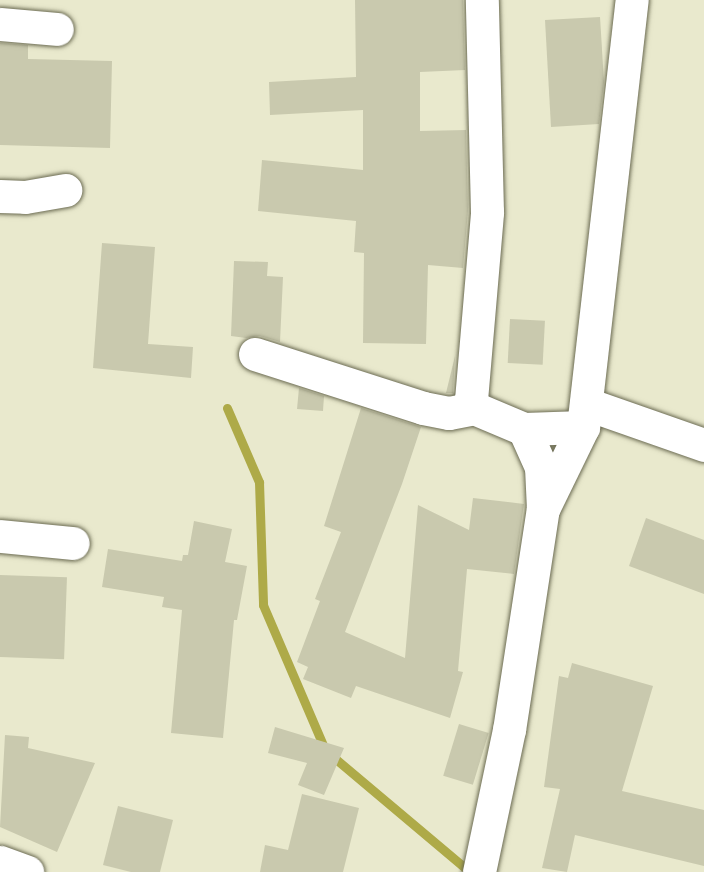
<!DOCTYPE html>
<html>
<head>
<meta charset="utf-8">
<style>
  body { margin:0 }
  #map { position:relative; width:704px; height:872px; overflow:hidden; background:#e9e9cd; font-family:"Open Sans",sans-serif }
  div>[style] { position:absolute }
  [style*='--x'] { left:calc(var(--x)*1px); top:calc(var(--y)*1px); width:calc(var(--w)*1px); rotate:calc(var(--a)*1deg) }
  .stream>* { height:9px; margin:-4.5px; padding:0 4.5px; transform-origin:4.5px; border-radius:4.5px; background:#aeaa48 }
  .building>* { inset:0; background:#c9c9ae; transform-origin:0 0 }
  .roads { filter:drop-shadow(0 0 2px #6b6b52) drop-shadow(0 0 2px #6b6b52) }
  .minor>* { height:33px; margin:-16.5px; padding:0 16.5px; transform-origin:16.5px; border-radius:16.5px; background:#fff }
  span { translate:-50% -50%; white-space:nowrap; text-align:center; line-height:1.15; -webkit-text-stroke:6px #e9e9cd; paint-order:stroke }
</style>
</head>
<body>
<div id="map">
  <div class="stream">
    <i style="--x:227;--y:408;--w:81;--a:66.6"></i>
    <i style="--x:259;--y:482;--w:123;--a:88.1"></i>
    <i style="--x:263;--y:605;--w:158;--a:66.8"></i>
    <i style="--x:325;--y:750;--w:189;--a:40.1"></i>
  </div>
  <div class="building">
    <i style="clip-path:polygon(355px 0,463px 0,465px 70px,420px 72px,420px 131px,466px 130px,468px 211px,463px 268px,428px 265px,426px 344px,363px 343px,364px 253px,354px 252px,356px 221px,258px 211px,262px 160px,363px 170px,363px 110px,270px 115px,269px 82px,356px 77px)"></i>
    <i style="clip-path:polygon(600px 17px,604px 82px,599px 124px,551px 127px,545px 20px)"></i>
    <i style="clip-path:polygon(0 43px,28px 45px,28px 59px,112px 61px,110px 148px,0 145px)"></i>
    <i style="clip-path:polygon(102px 243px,155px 247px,148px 344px,193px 347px,191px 378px,93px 368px)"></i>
    <i style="clip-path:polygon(234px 261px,268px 262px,267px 276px,283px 277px,280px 342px,260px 336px,246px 338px,231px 336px)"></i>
    <i style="left:510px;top:319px;width:35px;height:44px;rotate:3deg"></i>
    <i style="clip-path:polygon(455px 356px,453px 393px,446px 393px)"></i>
    <i style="clip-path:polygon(299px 388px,324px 396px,323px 411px,297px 409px)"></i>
    <i style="clip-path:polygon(361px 408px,421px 427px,402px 484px,345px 632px,405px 658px,418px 505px,469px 530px,473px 498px,524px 504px,514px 574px,467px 569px,458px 671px,463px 672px,450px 718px,356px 686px,351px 698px,303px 679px,308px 667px,297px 662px,320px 601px,315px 599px,341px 532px,324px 526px)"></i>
    <i style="clip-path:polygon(646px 518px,704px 540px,704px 594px,629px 566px)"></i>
    <i style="clip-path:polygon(194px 521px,232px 529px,225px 562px,247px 566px,237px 620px,234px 620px,223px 738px,171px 733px,182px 610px,162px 607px,164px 597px,102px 587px,108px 549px,182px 561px,183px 555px,188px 555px)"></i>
    <i style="left:0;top:575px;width:67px;height:82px;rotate:2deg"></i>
    <i style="clip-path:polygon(572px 663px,653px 686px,622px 791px,704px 810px,704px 866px,575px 835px,567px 872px,542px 868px,560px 789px,544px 787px,559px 676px,568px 678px)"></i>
    <i style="left:459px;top:724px;width:31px;height:54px;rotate:17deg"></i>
    <i style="clip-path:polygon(275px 727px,344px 748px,324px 795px,298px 785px,307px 763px,268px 753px)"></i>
    <i style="clip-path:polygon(5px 735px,29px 737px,28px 748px,95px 763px,57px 852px,0 827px)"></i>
    <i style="clip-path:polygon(302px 794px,359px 808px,343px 872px,260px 872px,265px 845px,288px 850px)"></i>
    <i style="clip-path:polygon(118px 806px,173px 820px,160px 872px,131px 872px,103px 865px)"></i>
  </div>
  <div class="roads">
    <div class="minor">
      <i style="--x:0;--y:24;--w:57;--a:5"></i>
      <i style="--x:0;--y:196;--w:25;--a:2"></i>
      <i style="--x:25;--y:197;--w:41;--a:-9.9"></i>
      <i style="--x:255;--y:354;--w:176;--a:17.8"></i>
      <i style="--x:423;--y:408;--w:26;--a:11"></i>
      <i style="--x:449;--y:413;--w:25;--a:-11"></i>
      <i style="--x:474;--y:408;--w:54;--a:22.8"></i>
      <i style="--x:524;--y:429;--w:59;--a:-1.9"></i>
      <i style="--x:587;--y:404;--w:124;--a:19.3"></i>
      <i style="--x:474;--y:408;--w:9;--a:-111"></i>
      <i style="--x:471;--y:400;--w:189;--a:-85.1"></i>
      <i style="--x:487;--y:212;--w:212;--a:-91.4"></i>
      <i style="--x:543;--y:509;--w:91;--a:-64"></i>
      <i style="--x:583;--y:427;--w:430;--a:-83.5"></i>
      <i style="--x:0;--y:536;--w:73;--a:5.5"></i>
      <i style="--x:0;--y:862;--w:29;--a:20"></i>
      <i style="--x:479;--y:872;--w:145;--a:-78.1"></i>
      <i style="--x:509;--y:730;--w:224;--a:-81.3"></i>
      <i style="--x:543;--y:509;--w:42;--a:-92.7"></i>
      <i style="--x:541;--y:467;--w:42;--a:-114.1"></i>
    </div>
  </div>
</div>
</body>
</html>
